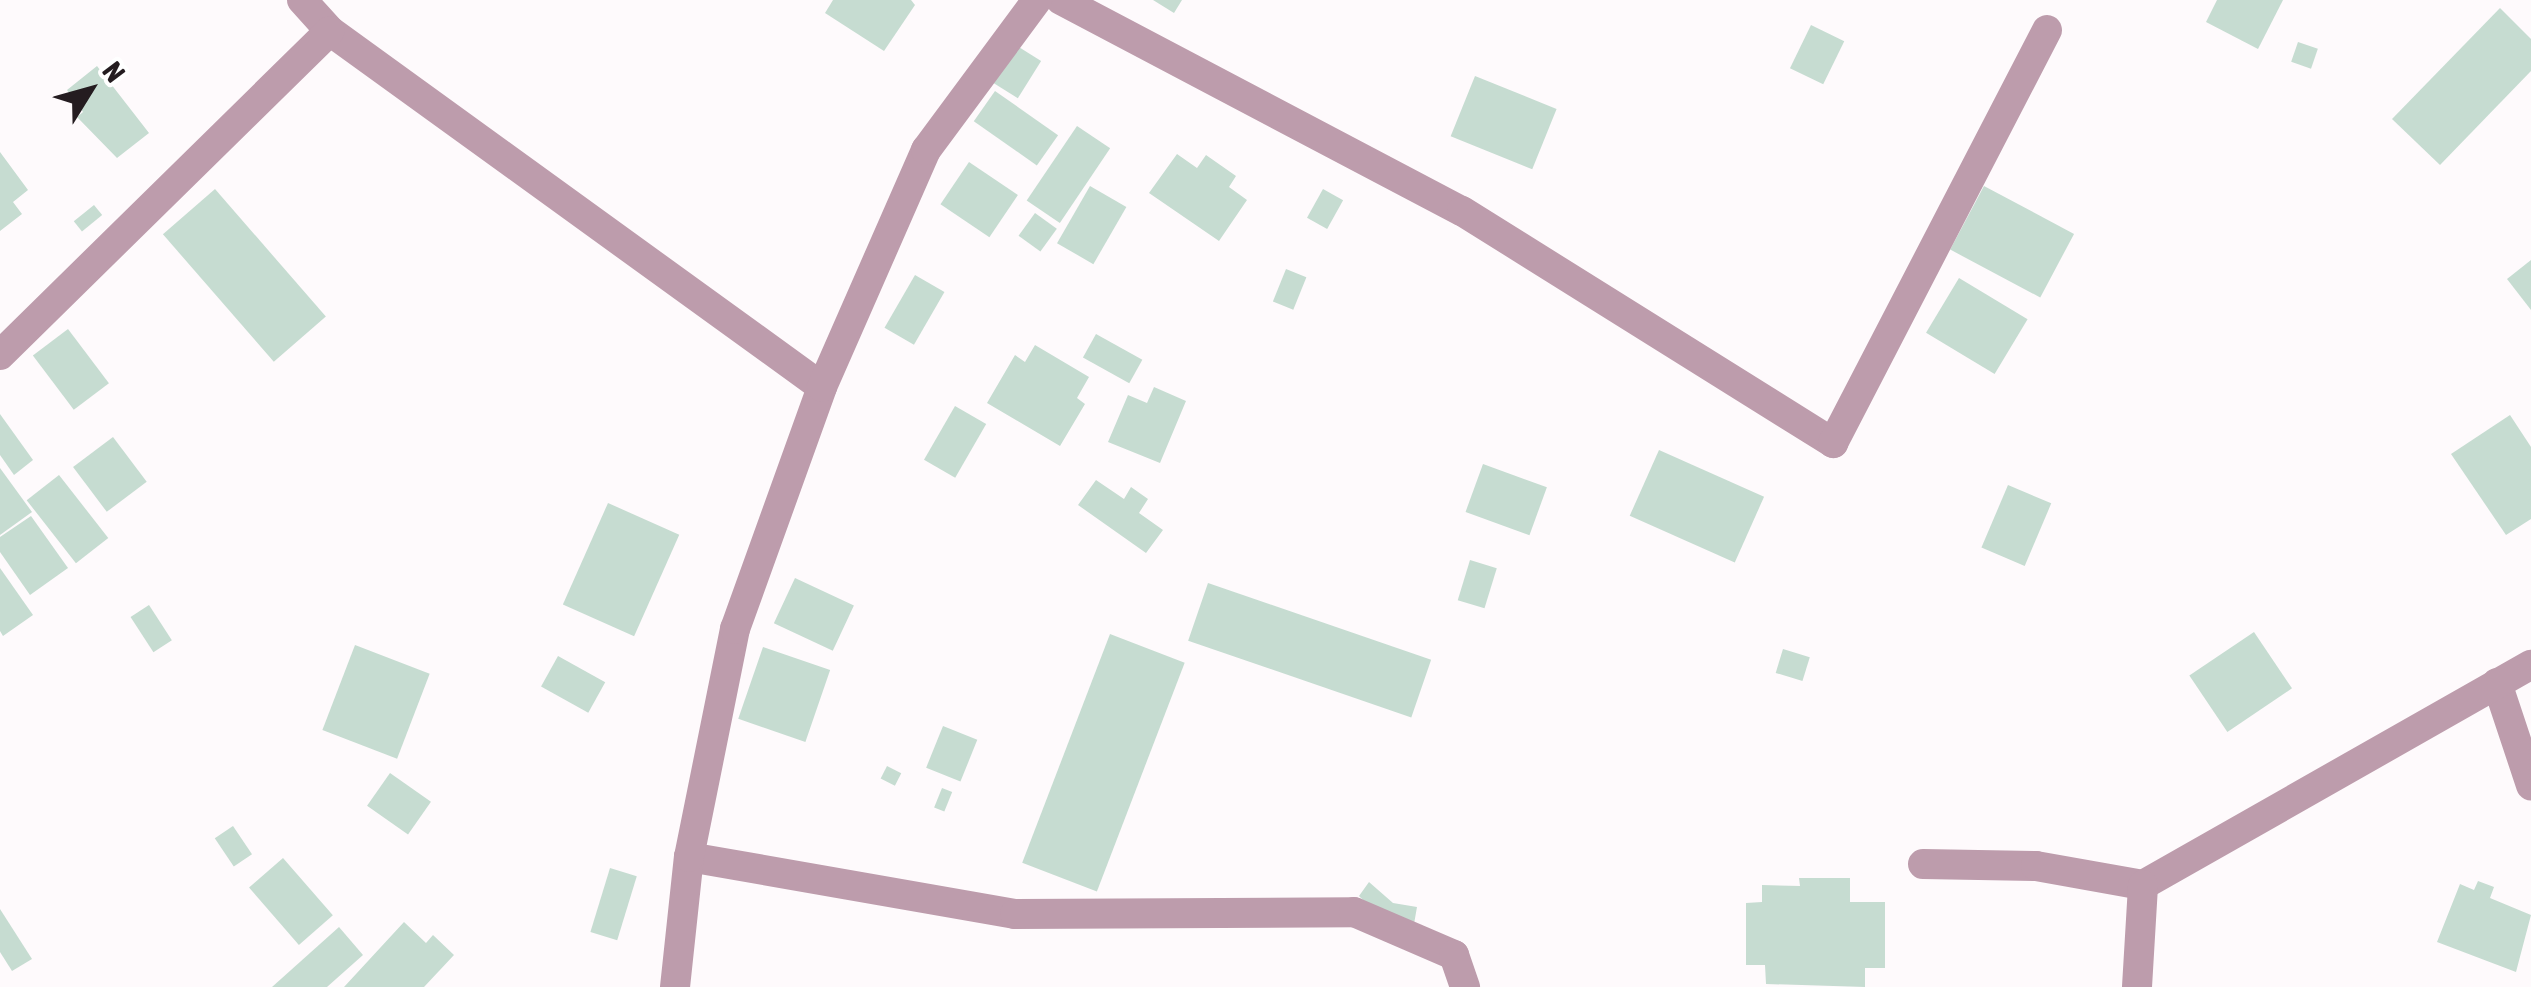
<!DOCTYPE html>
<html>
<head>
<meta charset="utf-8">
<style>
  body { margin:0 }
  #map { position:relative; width:2531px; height:987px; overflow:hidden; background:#fefafc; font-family:"Asap Condensed",sans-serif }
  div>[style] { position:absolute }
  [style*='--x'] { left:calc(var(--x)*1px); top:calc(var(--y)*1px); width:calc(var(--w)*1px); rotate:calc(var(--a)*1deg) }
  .building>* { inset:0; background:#c6dcd1; transform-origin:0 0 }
  .street>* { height:30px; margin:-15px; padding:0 15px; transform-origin:15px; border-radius:15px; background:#bd9cac }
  span { translate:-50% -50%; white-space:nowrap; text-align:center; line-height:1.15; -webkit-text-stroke:9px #fff; paint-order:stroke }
  .north { position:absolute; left:40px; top:40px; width:100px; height:100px; -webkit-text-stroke:8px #fff; paint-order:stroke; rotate:53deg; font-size:28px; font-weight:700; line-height:40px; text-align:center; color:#241c20 }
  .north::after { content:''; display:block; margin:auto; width:35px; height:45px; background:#241c20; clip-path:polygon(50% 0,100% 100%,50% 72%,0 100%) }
</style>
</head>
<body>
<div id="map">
  <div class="building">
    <i style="clip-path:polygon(833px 0,911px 0,915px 5px,884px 51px,825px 13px)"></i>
    <i style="clip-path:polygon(1153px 0,1182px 0,1174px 13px)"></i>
    <i style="clip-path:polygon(2217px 0,2283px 0,2258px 49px,2206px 22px)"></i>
    <i style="clip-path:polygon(2500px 8px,2531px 39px,2531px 71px,2440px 165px,2392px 119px)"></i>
    <i style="left:1811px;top:25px;width:37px;height:48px;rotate:26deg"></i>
    <i style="left:2298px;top:42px;width:21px;height:21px;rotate:19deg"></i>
    <i style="left:1014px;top:44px;width:32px;height:44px;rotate:32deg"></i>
    <i style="clip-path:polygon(97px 66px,149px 133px,117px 158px,77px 117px,83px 112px,67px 90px)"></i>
    <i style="left:1475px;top:76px;width:88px;height:65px;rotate:22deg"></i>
    <i style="left:995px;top:91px;width:77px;height:37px;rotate:35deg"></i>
    <i style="left:1077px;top:126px;width:40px;height:90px;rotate:34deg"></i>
    <i style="clip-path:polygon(0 152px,28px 190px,13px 202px,22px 214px,0 231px)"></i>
    <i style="clip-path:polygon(1177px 154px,1197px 168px,1206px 155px,1236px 176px,1229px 187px,1247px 200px,1219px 241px,1149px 193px)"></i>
    <i style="left:969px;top:162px;width:59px;height:51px;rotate:34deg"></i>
    <i style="left:1090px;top:186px;width:42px;height:66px;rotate:30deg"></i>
    <i style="left:1984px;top:186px;width:102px;height:72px;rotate:28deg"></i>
    <i style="left:215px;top:189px;width:169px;height:69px;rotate:49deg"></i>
    <i style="left:1323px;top:189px;width:23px;height:33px;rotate:29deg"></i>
    <i style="left:94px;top:205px;width:13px;height:26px;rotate:51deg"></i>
    <i style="left:1035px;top:213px;width:27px;height:28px;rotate:36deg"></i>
    <i style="clip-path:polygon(2531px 260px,2531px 310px,2507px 279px)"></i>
    <i style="left:1286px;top:269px;width:22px;height:35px;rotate:22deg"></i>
    <i style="left:915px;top:275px;width:34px;height:61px;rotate:30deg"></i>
    <i style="left:1959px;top:278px;width:80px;height:64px;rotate:31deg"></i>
    <i style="left:68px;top:329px;width:68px;height:44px;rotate:53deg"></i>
    <i style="left:1096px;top:334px;width:53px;height:27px;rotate:29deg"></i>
    <i style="clip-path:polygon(1035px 345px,1089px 377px,1077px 398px,1085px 404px,1060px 446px,987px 403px,1015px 355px,1025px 362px)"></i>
    <i style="clip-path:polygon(1154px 387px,1186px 401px,1160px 463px,1108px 442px,1128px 395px,1147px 403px)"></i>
    <i style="left:955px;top:406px;width:36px;height:62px;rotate:30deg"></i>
    <i style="clip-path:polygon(0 414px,33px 460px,14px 475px,0 455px)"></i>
    <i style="clip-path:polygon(2510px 415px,2531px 447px,2531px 519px,2506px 535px,2451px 454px)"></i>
    <i style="left:113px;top:437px;width:56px;height:50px;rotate:53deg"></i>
    <i style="left:1659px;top:450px;width:115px;height:72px;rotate:24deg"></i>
    <i style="left:1483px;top:464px;width:68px;height:51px;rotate:20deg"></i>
    <i style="clip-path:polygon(0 468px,32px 512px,0 535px)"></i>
    <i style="left:59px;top:475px;width:80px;height:41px;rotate:52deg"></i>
    <i style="clip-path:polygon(1096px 480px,1124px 499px,1131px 487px,1148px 499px,1139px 513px,1163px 530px,1146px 553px,1078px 505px)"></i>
    <i style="left:2008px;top:485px;width:47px;height:68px;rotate:23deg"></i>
    <i style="left:608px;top:503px;width:78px;height:111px;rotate:24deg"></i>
    <i style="clip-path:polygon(31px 516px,68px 568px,30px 595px,0 552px,0 537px)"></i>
    <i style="left:1470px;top:560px;width:28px;height:42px;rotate:17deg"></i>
    <i style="clip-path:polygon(0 568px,33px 615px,3px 636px,0 631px)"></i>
    <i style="left:795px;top:578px;width:65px;height:50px;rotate:25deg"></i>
    <i style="left:1208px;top:583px;width:236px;height:61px;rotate:19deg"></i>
    <i style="left:149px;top:605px;width:42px;height:22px;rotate:57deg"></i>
    <i style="left:2254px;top:632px;width:68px;height:78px;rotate:56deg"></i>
    <i style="left:1110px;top:634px;width:80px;height:245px;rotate:21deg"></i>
    <i style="left:355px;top:645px;width:80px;height:91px;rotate:21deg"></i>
    <i style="left:763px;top:647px;width:71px;height:76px;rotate:19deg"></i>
    <i style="left:1783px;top:649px;width:28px;height:25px;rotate:17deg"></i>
    <i style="left:558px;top:656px;width:54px;height:35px;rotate:29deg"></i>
    <i style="left:943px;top:726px;width:37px;height:45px;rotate:22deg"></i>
    <i style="left:887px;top:766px;width:16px;height:14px;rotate:27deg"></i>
    <i style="left:390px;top:773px;width:50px;height:40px;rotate:35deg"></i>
    <i style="left:942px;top:788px;width:11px;height:21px;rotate:22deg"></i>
    <i style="left:233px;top:826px;width:34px;height:22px;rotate:56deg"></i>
    <i style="left:283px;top:858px;width:76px;height:45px;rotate:49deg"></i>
    <i style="left:610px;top:868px;width:28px;height:67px;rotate:17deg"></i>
    <i style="clip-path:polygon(1799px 878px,1850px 878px,1850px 902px,1885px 902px,1885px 968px,1865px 968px,1865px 987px,1766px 984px,1765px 965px,1746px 965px,1746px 903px,1762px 902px,1762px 885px,1800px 886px)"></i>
    <i style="clip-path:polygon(2478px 881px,2494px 887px,2490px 898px,2531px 915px,2516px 972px,2437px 942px,2460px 884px,2474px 890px)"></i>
    <i style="clip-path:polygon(1369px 882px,1393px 903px,1417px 907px,1414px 924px,1383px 920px,1359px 896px)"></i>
    <i style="clip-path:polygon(0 909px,32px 959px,12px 971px,0 952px)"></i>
    <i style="clip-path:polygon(404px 922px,426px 943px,433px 935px,454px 955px,424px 987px,344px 987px)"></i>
    <i style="clip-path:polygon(339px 927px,363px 955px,327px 987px,272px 987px)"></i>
  </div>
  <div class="street">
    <i style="--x:302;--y:0;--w:42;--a:47.9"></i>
    <i style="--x:330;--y:31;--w:607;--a:35.89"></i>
    <i style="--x:1061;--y:0;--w:453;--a:27.8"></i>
    <i style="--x:1462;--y:211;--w:438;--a:32"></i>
    <i style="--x:1833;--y:443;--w:465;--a:-62.6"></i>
    <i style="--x:0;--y:355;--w:462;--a:-44.5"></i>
    <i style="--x:2497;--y:683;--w:108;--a:71.6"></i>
    <i style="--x:689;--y:857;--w:331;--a:9.9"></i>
    <i style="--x:1015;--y:914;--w:339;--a:-0.3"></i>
    <i style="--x:1354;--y:912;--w:109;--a:23.3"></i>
    <i style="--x:1454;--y:955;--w:34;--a:71"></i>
    <i style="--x:1923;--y:864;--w:113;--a:1"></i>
    <i style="--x:2036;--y:866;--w:109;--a:10.1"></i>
    <i style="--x:2143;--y:885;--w:446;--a:-29.6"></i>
    <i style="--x:675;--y:987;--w:131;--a:-83.9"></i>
    <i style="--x:689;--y:857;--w:233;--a:-78.6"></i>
    <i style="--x:735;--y:629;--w:257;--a:-70.2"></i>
    <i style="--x:822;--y:387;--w:259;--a:-66.3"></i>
    <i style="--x:926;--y:150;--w:187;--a:-53.5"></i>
    <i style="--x:2137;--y:987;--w:102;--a:-86.6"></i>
  </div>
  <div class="north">N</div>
</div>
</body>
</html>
